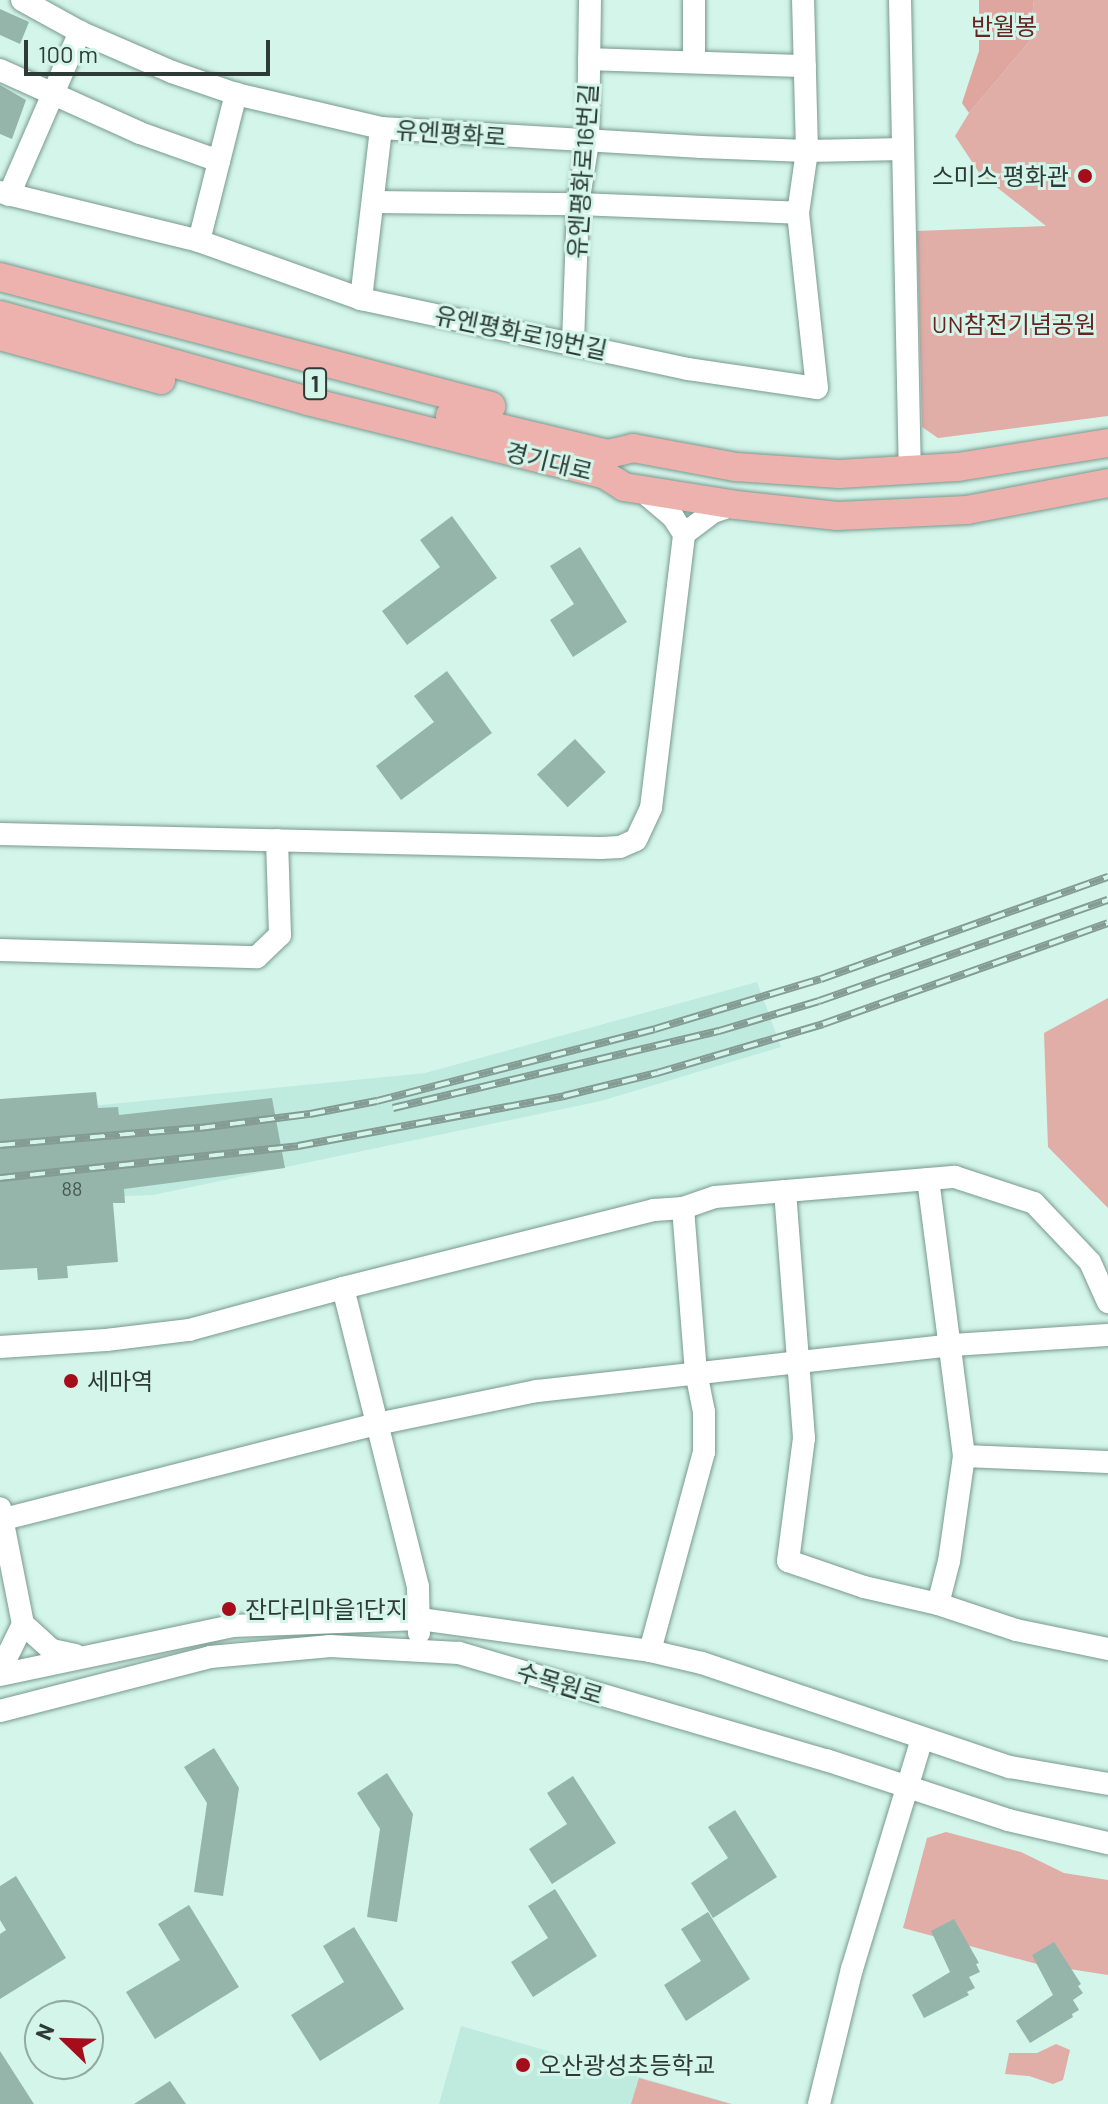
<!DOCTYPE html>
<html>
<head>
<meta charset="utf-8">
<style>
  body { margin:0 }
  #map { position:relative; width:1108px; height:2104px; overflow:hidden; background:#d3f5ea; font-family:Barlow,"Noto Sans KR",sans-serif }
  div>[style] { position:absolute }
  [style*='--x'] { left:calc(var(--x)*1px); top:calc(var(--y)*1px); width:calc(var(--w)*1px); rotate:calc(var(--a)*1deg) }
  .built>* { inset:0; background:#bfebde }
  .green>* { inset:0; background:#e0ada7 }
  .forest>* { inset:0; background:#dfa6a0 }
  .building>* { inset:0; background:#95b5ab; transform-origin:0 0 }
  .roads { filter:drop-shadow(0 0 2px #79998f) drop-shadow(0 0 2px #79998f) }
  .minor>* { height:22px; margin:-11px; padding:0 11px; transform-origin:11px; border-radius:11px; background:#fff }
  .major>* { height:28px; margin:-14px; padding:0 14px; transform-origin:14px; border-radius:14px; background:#edb2ad }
  .rail>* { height:8px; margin-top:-4px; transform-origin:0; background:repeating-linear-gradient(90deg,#d3f5ea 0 15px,#849c94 0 30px); box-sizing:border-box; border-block:2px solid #849c94 }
  .dots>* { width:22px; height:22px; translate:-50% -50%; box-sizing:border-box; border:4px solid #d3f5ea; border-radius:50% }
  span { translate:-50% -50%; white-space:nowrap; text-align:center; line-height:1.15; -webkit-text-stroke:6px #d3f5ea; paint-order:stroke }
  .number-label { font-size:20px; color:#475953 }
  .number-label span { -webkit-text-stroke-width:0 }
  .shield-label span { padding:2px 6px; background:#d3f5ea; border:2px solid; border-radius:6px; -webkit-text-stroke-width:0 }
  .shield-label { font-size:22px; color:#2d3a36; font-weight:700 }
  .park-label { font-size:24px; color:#682421 }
  .street-label { font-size:24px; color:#2d3a36 }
  .poi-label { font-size:24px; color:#2d3a36 }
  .right { translate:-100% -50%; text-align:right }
  .left { translate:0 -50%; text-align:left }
  .north { position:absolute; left:24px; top:2000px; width:80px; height:80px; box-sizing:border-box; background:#d3f5ea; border:2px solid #91aaa2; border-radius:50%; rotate:293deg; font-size:22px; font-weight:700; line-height:32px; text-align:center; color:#2d3a36 }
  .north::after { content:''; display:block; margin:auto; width:28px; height:36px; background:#a50d1b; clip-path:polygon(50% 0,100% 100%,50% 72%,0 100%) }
  .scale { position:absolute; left:24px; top:40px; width:246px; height:36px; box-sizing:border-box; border:4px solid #2d3a36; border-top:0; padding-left:10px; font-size:24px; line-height:28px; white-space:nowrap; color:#2d3a36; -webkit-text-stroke:6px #d3f5ea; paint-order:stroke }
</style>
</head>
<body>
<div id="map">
  <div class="built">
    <i style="clip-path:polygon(757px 982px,781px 1047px,601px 1101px,153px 1195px,0 1201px,0 1115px,425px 1073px)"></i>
    <i style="clip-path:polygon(461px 2026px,733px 2104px,439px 2104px)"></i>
  </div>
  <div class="green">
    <i style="clip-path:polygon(1034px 0,1108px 0,1108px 416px,938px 438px,922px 427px,917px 231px,1046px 226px,980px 174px,955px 136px,969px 113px,1029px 42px)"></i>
    <i style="clip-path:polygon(1108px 998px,1108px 1208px,1048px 1147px,1044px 1033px)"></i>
    <i style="clip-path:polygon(946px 1832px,1021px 1852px,1064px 1873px,1108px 1880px,1108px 1975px,1037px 1964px,903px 1928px,927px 1838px)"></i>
    <i style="clip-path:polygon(1056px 2044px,1070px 2050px,1063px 2080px,1053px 2084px,1029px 2076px,1005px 2074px,1009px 2053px,1037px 2053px)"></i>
    <i style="clip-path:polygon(639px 2078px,731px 2104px,631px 2104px)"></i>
  </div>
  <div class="forest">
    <i style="clip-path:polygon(979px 0,1034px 0,1029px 42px,969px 113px,962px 103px,979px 51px)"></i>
  </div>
  <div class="building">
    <i style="clip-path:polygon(0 9px,29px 22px,20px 44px,0 35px)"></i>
    <i style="clip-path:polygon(0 85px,26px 100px,12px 139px,0 134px)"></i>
    <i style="clip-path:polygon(452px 516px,497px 578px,407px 645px,382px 611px,440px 567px,420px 540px)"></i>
    <i style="clip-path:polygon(580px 547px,627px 622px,573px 657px,550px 620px,574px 604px,550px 566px)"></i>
    <i style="clip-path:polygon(447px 671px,492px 733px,401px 800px,376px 766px,434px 722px,414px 696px)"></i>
    <i style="left:575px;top:739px;width:45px;height:52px;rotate:47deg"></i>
    <i style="clip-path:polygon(96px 1092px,98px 1108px,118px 1107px,119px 1115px,272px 1098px,285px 1168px,124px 1189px,125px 1203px,113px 1203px,118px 1262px,67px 1266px,68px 1278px,38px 1280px,37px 1268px,0 1270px,0 1099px)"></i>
    <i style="clip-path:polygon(214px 1748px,239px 1788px,223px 1896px,194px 1892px,207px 1803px,184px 1767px)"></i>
    <i style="clip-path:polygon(387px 1773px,413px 1814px,397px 1922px,367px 1917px,380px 1829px,357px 1793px)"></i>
    <i style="clip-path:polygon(573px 1776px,616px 1843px,552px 1884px,529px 1849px,567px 1824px,547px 1793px)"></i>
    <i style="clip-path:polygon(735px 1810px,777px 1877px,713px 1918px,691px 1883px,728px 1858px,708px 1827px)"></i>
    <i style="clip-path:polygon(16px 1876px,66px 1958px,0 1999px,0 1934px,6px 1930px,0 1920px,0 1886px)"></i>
    <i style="clip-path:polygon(555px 1889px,597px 1956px,533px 1997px,511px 1962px,548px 1938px,528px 1906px)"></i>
    <i style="clip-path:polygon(189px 1905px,239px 1987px,155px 2039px,126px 1992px,180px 1960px,158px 1924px)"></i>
    <i style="clip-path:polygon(708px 1912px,750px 1979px,686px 2021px,664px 1985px,701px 1961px,681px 1929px)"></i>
    <i style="clip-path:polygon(954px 1919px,979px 1963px,976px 1964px,980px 1972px,969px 1977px,975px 1988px,967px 1992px,969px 1995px,924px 2018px,912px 1995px,950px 1972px,931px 1931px)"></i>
    <i style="clip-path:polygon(354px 1927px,404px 2009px,320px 2061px,291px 2015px,344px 1982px,323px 1946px)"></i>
    <i style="clip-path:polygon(1054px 1942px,1081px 1984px,1078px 1986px,1083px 1993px,1073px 2000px,1079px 2010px,1072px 2014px,1073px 2017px,1030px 2043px,1016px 2021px,1053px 1995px,1032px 1955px)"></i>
    <i style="clip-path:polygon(0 2051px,34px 2104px,0 2104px)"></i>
    <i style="clip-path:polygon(170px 2081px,186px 2104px,134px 2104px)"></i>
  </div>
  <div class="roads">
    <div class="minor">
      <i style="--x:22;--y:0;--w:66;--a:28.9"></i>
      <i style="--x:80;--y:32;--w:100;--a:23.5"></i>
      <i style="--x:172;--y:72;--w:68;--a:19"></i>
      <i style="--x:236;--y:94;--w:149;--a:13.2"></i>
      <i style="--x:381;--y:128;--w:321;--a:3.4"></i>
      <i style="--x:701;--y:147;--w:106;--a:2.2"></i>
      <i style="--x:807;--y:151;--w:96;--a:-1.2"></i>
      <i style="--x:900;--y:0;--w:471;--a:88.8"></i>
      <i style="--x:589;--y:59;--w:216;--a:1.9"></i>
      <i style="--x:694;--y:62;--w:62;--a:-90"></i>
      <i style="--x:0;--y:70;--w:154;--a:24.2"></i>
      <i style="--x:140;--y:133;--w:84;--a:19.5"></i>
      <i style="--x:0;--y:192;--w:205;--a:13.8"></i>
      <i style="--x:199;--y:241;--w:172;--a:19.7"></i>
      <i style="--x:361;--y:299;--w:334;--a:12.1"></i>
      <i style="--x:688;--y:369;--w:130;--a:8.4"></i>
      <i style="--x:817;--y:388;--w:176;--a:-96.2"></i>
      <i style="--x:798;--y:213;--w:63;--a:-81.7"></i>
      <i style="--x:807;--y:151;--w:151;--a:-91.5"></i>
      <i style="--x:9;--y:195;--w:178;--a:-66.5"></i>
      <i style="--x:373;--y:202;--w:205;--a:0.6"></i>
      <i style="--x:578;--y:204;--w:220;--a:2.3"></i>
      <i style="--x:199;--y:241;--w:152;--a:-75.9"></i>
      <i style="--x:361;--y:299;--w:172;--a:-83.3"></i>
      <i style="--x:573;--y:342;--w:138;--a:-87.9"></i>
      <i style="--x:578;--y:204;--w:63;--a:-80.8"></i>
      <i style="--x:588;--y:142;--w:142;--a:-89.2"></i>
      <i style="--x:684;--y:534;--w:36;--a:-37"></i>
      <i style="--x:713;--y:512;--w:23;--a:-18"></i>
      <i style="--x:0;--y:834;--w:601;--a:1.33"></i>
      <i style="--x:601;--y:848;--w:19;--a:-3"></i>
      <i style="--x:620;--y:847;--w:17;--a:-24"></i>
      <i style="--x:636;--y:840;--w:35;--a:-65"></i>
      <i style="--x:651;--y:808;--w:276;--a:-83.1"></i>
      <i style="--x:684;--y:534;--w:20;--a:-123"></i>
      <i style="--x:673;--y:517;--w:43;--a:-139.7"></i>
      <i style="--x:0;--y:950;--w:257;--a:1.6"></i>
      <i style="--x:257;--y:957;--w:32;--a:-44"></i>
      <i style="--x:280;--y:935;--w:95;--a:-91.8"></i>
      <i style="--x:928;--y:1179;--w:279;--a:82.6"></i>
      <i style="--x:964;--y:1456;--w:106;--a:98.1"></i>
      <i style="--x:949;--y:1561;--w:44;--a:104.3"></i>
      <i style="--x:785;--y:1191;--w:248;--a:85.6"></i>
      <i style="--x:804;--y:1438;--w:124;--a:97.4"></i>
      <i style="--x:788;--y:1561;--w:80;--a:18.9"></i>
      <i style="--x:864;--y:1587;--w:76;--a:12.9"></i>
      <i style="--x:938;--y:1604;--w:82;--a:18.4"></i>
      <i style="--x:1016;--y:1630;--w:94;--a:11.7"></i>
      <i style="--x:683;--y:1208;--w:34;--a:-19"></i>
      <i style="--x:715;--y:1197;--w:241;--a:-4.8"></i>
      <i style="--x:955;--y:1177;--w:83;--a:18.2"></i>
      <i style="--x:1034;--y:1203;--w:81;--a:46.5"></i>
      <i style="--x:1090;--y:1262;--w:44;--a:65.8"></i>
      <i style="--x:343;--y:1288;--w:321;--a:-14.1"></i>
      <i style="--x:654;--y:1210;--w:29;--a:-4"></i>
      <i style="--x:683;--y:1208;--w:165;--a:85.5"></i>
      <i style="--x:696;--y:1372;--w:41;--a:78.7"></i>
      <i style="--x:704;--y:1412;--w:40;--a:90"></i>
      <i style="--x:704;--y:1452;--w:206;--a:105.2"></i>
      <i style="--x:0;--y:1347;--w:106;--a:-3.8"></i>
      <i style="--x:106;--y:1340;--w:84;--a:-6.9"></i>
      <i style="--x:189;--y:1330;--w:160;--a:-15.3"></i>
      <i style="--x:343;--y:1288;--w:308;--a:75.9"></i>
      <i style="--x:418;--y:1587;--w:46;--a:88.8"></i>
      <i style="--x:964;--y:1456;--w:144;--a:2.4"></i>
      <i style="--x:0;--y:1520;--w:389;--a:-14.3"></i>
      <i style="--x:377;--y:1424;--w:163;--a:-11.7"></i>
      <i style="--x:537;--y:1391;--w:418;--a:-6.3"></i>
      <i style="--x:952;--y:1345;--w:156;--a:-3.7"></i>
      <i style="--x:23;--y:1624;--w:39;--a:42"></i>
      <i style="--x:52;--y:1650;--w:24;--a:12"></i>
      <i style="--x:0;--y:1671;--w:52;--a:-63.9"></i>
      <i style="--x:23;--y:1624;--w:118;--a:-101.2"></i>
      <i style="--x:0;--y:1675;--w:237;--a:-11.9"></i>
      <i style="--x:232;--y:1626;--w:188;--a:-2.1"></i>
      <i style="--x:420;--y:1619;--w:232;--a:7.9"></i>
      <i style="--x:650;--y:1651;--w:53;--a:13"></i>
      <i style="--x:702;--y:1663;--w:325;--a:18.7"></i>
      <i style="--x:1010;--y:1767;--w:99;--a:9.8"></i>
      <i style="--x:0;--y:1711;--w:217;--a:-14.4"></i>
      <i style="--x:210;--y:1657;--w:121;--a:-5.2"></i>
      <i style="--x:330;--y:1646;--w:129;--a:3.1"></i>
      <i style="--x:459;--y:1653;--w:382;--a:16.3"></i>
      <i style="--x:826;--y:1760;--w:192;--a:18.2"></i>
      <i style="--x:1008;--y:1820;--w:103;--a:13"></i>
      <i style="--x:819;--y:2104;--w:139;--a:-76.3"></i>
      <i style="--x:852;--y:1969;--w:241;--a:-73.1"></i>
    </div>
    <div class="major">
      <i style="--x:0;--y:277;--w:508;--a:14.72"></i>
      <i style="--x:0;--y:315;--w:319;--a:15.6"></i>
      <i style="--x:307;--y:401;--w:307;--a:13.9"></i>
      <i style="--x:605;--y:475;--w:22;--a:32"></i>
      <i style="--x:624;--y:487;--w:113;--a:9.1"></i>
      <i style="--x:736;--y:505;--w:102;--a:6.2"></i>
      <i style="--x:837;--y:516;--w:130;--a:-2.6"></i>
      <i style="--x:967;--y:510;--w:144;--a:-10.8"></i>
      <i style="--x:0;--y:336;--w:167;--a:15.3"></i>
      <i style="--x:450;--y:416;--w:163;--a:13.5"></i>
      <i style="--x:608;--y:454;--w:26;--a:-13"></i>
      <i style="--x:633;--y:448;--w:105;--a:10.5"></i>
      <i style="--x:736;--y:467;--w:103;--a:3.9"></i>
      <i style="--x:839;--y:474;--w:119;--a:-3.4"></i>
      <i style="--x:958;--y:467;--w:152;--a:-9.1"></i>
    </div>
  </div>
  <div class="rail">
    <i style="--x:393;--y:1108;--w:335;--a:-13.3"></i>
    <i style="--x:719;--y:1031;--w:104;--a:-16.7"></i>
    <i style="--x:819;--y:1001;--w:306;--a:-19.3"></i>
    <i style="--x:0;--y:1145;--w:201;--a:-4.9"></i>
    <i style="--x:200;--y:1128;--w:111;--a:-7.3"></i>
    <i style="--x:310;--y:1114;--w:68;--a:-11"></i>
    <i style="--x:377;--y:1101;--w:287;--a:-14.5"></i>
    <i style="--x:655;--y:1029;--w:173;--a:-16.8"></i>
    <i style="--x:821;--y:979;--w:305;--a:-19.6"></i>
    <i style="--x:0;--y:1178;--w:300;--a:-6.1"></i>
    <i style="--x:298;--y:1146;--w:271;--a:-10.6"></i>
    <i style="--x:564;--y:1096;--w:96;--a:-13.9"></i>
    <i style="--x:657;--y:1073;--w:173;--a:-16.4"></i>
    <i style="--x:823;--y:1024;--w:302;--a:-19.5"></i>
  </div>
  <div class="dots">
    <i style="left:1085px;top:176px;background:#a50d1b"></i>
    <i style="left:71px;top:1381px;background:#a50d1b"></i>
    <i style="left:229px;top:1609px;background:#a50d1b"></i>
    <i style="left:523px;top:2065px;background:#a50d1b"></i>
  </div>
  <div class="number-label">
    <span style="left:72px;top:1188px">88</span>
  </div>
  <div class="shield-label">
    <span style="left:315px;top:384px">1</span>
  </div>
  <div class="park-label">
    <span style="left:1004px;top:26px">반월봉</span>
    <span style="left:1014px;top:324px">UN참전기념공원</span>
  </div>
  <div class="street-label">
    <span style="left:451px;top:133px;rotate:4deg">유엔평화로</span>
    <span style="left:582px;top:171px;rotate:-86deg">유엔평화로16번길</span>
    <span style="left:521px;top:332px;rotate:12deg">유엔평화로19번길</span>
    <span style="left:549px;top:461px;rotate:14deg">경기대로</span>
    <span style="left:560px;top:1683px;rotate:17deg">수목원로</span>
  </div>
  <div class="poi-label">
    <span class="right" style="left:1069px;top:176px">스미스 평화관</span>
    <span class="left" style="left:87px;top:1381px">세마역</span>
    <span class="left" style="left:245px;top:1609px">잔다리마을1단지</span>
    <span class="left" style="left:539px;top:2065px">오산광성초등학교</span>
  </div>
  <div class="north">N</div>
  <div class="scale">100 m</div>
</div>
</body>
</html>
